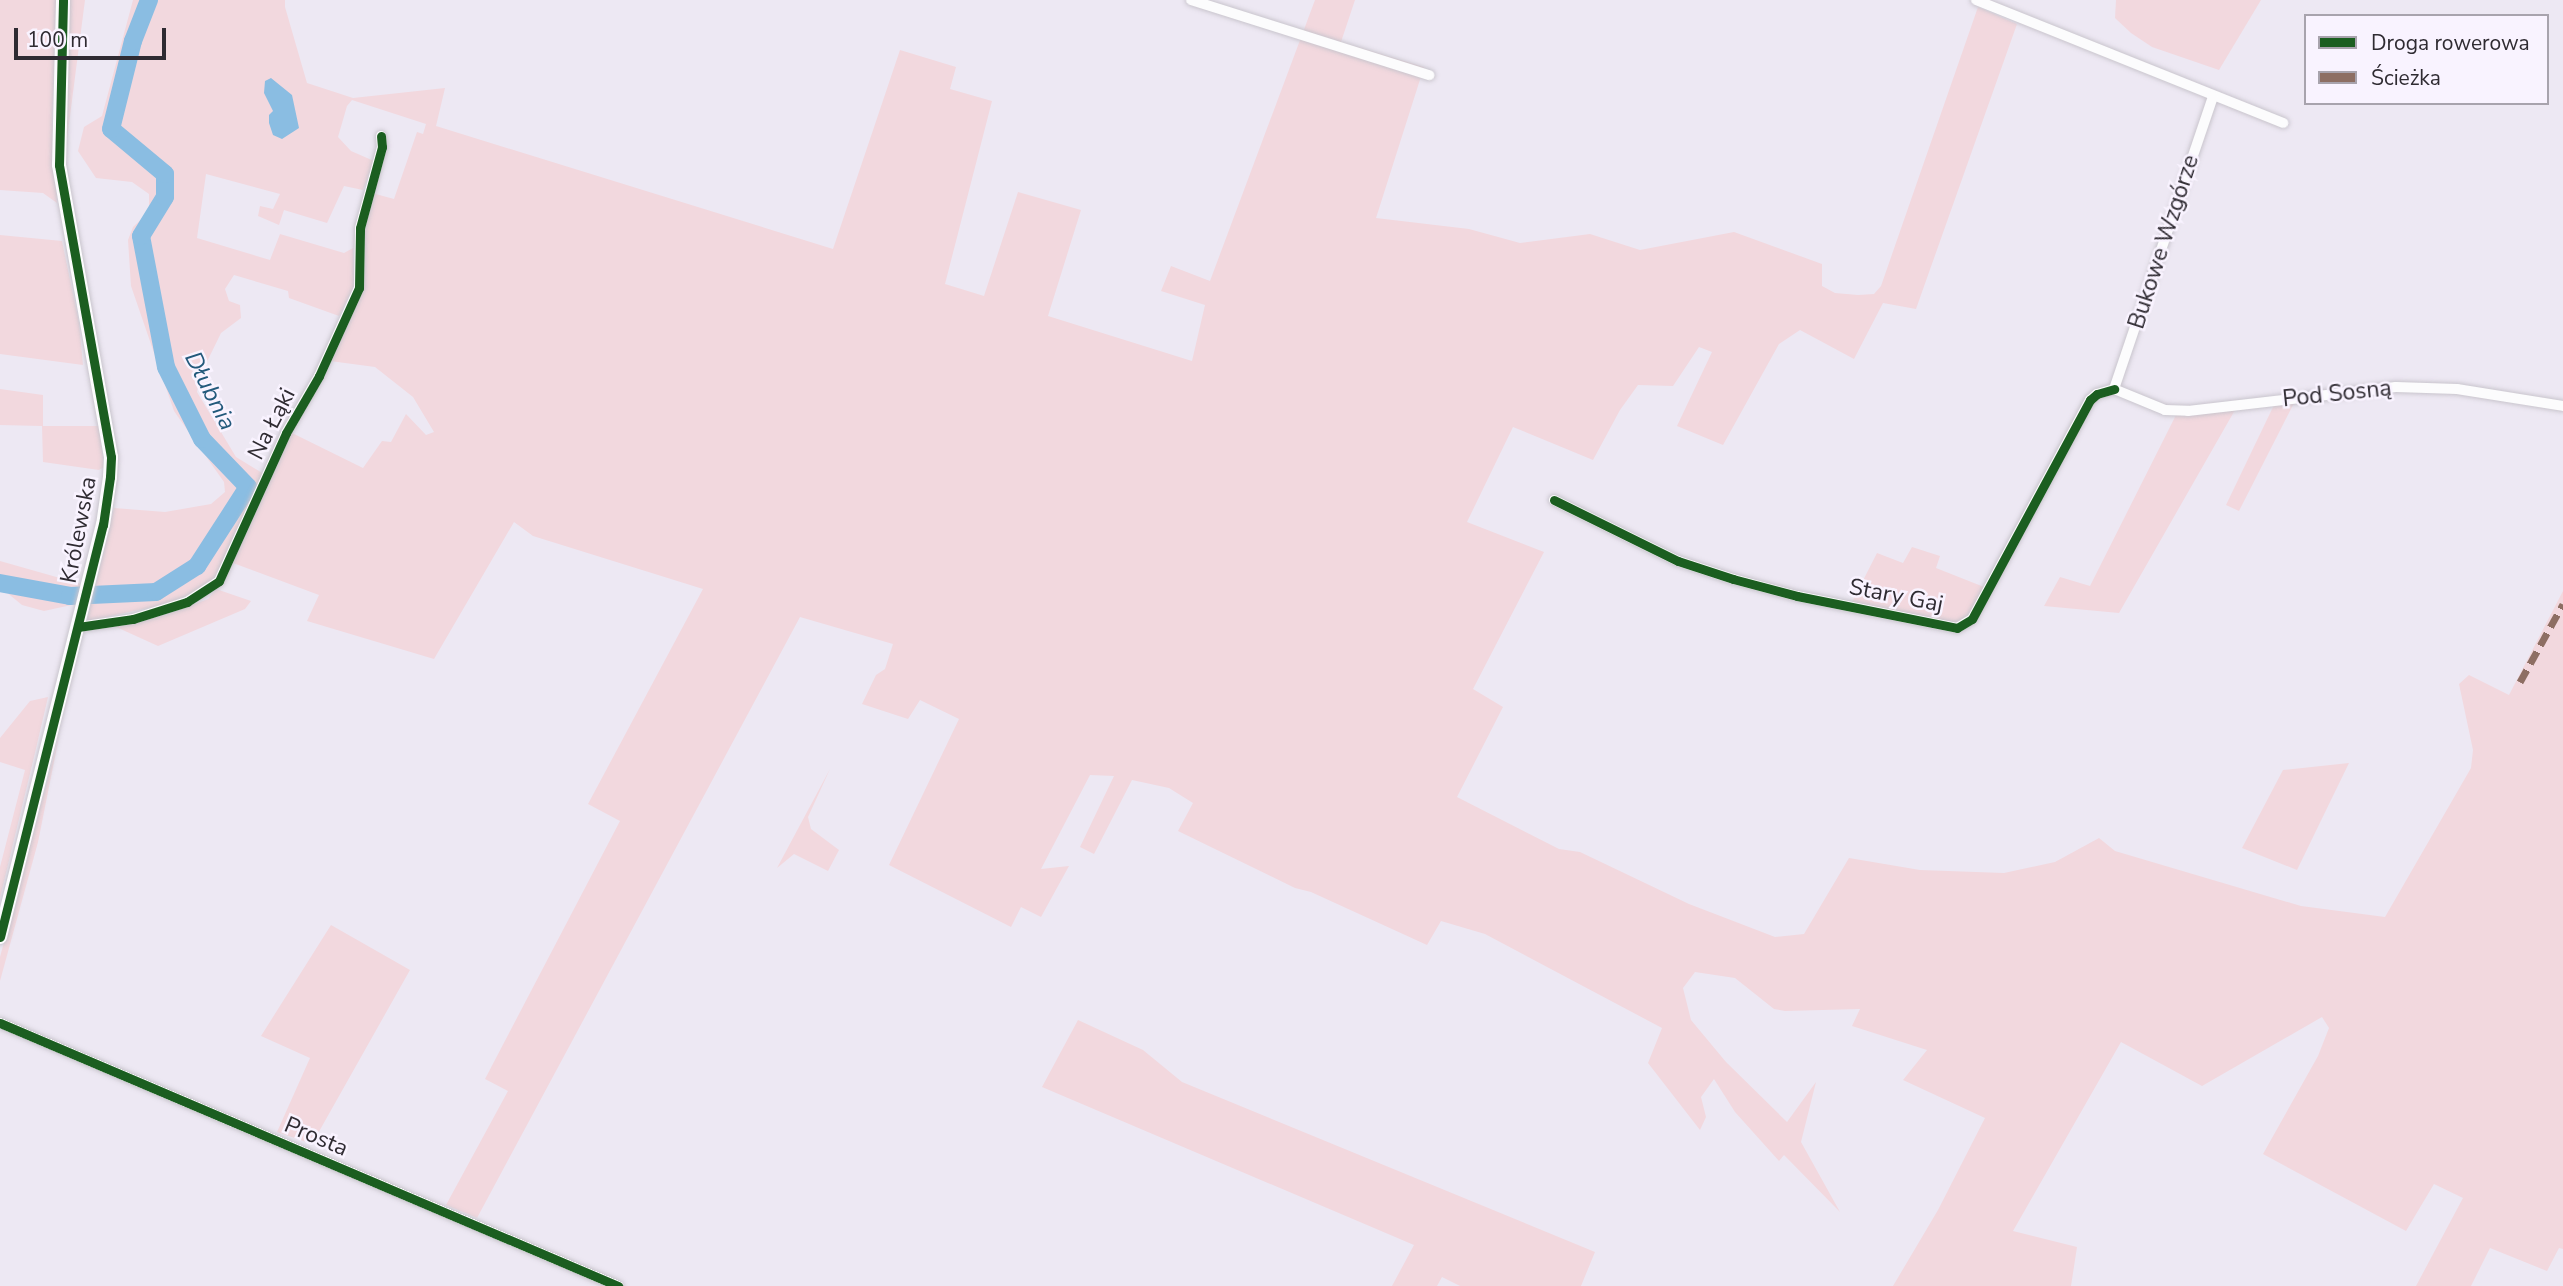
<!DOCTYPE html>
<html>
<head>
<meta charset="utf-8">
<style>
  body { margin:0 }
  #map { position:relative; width:2563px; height:1286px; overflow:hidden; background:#ede8f3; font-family:"Nunito Sans",sans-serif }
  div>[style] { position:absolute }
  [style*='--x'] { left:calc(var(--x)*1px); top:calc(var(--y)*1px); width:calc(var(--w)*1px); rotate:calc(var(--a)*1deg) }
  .green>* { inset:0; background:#f2d8de }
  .water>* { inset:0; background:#8abde2 }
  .river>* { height:18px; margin:-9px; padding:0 9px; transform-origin:9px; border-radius:9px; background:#8abde2 }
  .roads { filter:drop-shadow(0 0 2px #c9c5cd) drop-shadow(0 0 2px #c9c5cd) }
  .street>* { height:10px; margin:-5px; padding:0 5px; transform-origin:5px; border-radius:5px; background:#fcfcfd }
  .secondary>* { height:14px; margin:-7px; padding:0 7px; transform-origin:7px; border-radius:7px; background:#fcfcfd }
  .quiet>* { height:7px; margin-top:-3.5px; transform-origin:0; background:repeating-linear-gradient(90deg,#8d6e63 0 14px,transparent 0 21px) }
  .cycleway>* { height:9px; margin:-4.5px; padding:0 4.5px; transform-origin:4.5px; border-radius:4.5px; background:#1b5e20 }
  span { translate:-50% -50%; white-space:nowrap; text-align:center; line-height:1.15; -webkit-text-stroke:5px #f9f3ff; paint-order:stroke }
  .street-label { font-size:23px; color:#2f2b32 }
  .water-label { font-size:24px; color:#22597b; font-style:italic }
  .legend { position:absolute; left:2304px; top:14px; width:245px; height:91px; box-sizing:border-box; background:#f9f3ff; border:2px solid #a8a3ad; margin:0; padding:9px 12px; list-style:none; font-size:21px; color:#2f2b32 }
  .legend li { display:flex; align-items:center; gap:14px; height:35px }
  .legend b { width:35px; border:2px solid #a8a3ad }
  .scale { position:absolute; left:14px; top:28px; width:152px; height:32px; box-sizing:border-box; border:4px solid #2f2b32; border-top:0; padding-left:9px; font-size:21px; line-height:24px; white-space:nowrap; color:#2f2b32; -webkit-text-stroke:5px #f9f3ff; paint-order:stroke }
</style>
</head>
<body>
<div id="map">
  <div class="green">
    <i style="clip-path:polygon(0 0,57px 0,52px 117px,57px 203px,43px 193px,0 190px)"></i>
    <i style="clip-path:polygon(69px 0,85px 0,67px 139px,63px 114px)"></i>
    <i style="clip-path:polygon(133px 0,285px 0,285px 7px,307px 83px,353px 98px,445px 88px,436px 126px,833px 249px,900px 50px,956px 67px,950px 89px,992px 101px,945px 284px,984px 296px,1018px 192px,1081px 210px,1048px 316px,1192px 361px,1205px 305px,1161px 291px,1171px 266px,1210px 281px,1315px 0,1355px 0,1341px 42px,1424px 67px,1376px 218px,1469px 229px,1520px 243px,1590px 234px,1640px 250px,1734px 232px,1822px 264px,1822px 286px,1835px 293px,1858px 295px,1874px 294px,1881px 286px,1978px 7px,2017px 24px,1916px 309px,1883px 303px,1854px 359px,1800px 330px,1779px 344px,1723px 445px,1677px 426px,1712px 352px,1699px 347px,1673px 386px,1638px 385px,1620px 410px,1593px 460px,1513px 427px,1467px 522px,1544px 552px,1473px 689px,1503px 707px,1457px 797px,1559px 849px,1580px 852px,1689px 904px,1775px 937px,1804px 934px,1849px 858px,1920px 870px,2004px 873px,2055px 862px,2099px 838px,2115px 851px,2301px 906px,2385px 917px,2471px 768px,2473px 750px,2459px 684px,2469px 675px,2509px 695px,2563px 591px,2563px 1249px,2559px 1248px,2547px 1271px,2490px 1248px,2471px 1286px,2416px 1286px,2463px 1198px,2434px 1184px,2406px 1231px,2263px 1154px,2318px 1056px,2329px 1028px,2322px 1017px,2202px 1086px,2121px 1042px,2013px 1231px,2077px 1247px,2071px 1286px,1893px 1286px,1938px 1210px,1985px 1118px,1903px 1080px,1927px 1050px,1852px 1026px,1860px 1009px,1785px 1011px,1774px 1009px,1735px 978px,1695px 972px,1683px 988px,1691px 1020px,1726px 1062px,1787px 1122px,1816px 1082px,1801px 1142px,1840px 1212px,1784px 1155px,1779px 1161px,1735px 1112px,1714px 1079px,1701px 1097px,1706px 1117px,1700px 1130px,1648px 1063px,1662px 1028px,1485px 934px,1441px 921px,1427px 945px,1311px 892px,1295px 888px,1178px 831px,1193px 803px,1169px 788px,1132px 780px,1094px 854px,1080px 847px,1114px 776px,1090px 775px,1041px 869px,1069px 866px,1041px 917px,1021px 907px,1011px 927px,889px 865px,959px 719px,920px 700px,908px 719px,862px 704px,876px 675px,885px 669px,893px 644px,800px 617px,477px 1218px,446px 1205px,508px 1091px,485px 1079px,620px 821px,588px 804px,703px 589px,533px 536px,514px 522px,434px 659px,307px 621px,319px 595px,233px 563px,290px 432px,363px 468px,382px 441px,391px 442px,406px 414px,426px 435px,434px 432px,413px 397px,375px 367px,330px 361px,364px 286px,363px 228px,372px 193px,394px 199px,417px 132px,423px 134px,426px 124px,352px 100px,347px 106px,338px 137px,351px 151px,374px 161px,363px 190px,344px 186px,327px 223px,284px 210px,279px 225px,258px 216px,260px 206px,273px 209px,280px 194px,206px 174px,197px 238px,270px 260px,280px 234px,344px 253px,353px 248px,354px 286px,339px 316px,289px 298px,288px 291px,234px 275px,225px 289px,229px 301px,240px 305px,241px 318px,221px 333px,200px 376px,197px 392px,236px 457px,264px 474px,210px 587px,162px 605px,87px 621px,114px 508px,165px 512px,211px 504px,225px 492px,224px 482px,174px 411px,131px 286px,128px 240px,133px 227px,149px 212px,149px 194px,132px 182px,96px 178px,78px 151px,84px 127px,102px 116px)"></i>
    <i style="clip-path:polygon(2116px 0,2261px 0,2219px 70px,2152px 47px,2131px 33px,2115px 18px)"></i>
    <i style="clip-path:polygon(0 235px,62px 241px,79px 323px,83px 365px,0 354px)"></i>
    <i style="clip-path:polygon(0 389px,43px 395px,43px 426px,99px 426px,104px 467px,99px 470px,43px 462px,42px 426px,0 425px)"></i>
    <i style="clip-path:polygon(2294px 403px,2239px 511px,2226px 505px,2274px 405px)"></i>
    <i style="clip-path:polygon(2235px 410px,2119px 613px,2044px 606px,2060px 577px,2090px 586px,2176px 415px)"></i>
    <i style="clip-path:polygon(1912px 547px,1940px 556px,1936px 568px,1984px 587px,1968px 618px,1955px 624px,1851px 604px,1877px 553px,1903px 563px)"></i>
    <i style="clip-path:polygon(0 561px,81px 584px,76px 604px,44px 611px,22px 605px,0 587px)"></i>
    <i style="clip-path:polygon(216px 589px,251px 601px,245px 609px,158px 646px,114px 626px,166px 615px,208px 599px)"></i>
    <i style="clip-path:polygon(48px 697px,34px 757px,0 898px,0 867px,25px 770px,0 762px,0 738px,30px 701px)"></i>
    <i style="clip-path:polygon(59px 737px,38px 842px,0 981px,0 957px)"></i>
    <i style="clip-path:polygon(2349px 763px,2297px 870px,2242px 848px,2283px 770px)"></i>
    <i style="clip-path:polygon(830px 769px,808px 817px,811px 829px,839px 850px,828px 871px,794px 854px,777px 868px)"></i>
    <i style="clip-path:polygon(331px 925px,410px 970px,312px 1144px,277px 1132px,310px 1058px,261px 1036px)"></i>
    <i style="clip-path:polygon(1078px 1020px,1143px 1050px,1182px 1082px,1595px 1252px,1581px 1286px,1460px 1286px,1442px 1277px,1437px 1286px,1392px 1286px,1414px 1245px,1042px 1087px)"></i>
  </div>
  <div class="water">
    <i style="clip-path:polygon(271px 78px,292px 95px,299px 128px,282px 139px,273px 135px,269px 123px,269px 115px,273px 111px,264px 93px,265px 81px)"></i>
  </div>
  <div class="river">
    <i style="--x:0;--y:583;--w:71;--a:10.5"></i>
    <i style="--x:70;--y:596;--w:86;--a:-2.7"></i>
    <i style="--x:156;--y:592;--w:49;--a:-32.4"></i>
    <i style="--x:197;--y:566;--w:94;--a:-57.2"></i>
    <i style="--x:248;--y:487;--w:66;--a:-133.8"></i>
    <i style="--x:202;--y:439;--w:80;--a:-116.6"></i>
    <i style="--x:166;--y:367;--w:133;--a:-100.8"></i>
    <i style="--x:141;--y:236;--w:46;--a:-58.4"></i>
    <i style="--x:165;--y:197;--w:23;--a:-90"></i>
    <i style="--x:165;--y:174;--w:70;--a:-140.2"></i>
    <i style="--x:111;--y:129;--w:91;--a:-76"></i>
    <i style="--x:133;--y:41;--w:44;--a:-68.7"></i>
  </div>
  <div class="roads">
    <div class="street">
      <i style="--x:1191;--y:0;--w:250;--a:17.5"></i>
      <i style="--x:1976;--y:0;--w:331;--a:21.8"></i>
      <i style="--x:2114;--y:389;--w:55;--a:22.4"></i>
      <i style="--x:2165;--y:410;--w:23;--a:2"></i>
      <i style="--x:2188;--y:411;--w:209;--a:-6.6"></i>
      <i style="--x:2396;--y:387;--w:61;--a:1.9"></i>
      <i style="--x:2457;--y:389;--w:107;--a:9.1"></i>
      <i style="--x:2114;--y:389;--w:309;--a:-71.3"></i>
      <i style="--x:1554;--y:500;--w:138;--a:26.2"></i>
      <i style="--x:1678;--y:561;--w:58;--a:18.1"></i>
      <i style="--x:1733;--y:579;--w:66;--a:14.9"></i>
      <i style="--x:1797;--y:596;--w:163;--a:11.3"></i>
      <i style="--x:1957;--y:628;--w:17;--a:-31"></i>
      <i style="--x:1972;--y:619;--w:249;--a:-61.7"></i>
      <i style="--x:2090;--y:400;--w:9;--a:-41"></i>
      <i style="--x:2097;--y:394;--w:18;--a:-16"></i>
      <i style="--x:78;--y:627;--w:56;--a:-8.3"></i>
      <i style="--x:133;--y:619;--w:57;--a:-17.5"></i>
      <i style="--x:187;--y:602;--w:38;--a:-33"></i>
      <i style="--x:219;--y:581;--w:162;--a:-65.6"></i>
      <i style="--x:286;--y:433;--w:66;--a:-59.9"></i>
      <i style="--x:319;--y:376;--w:97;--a:-65.6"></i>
      <i style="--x:359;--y:288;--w:60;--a:-89"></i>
      <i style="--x:360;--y:228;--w:84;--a:-74.8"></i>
      <i style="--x:382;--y:147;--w:11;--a:-95"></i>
      <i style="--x:0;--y:1023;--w:672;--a:23.05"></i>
    </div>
    <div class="secondary">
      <i style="--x:0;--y:937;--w:425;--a:-76"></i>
      <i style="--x:103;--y:525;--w:49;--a:-81.7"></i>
      <i style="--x:110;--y:477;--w:20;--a:-87"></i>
      <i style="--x:111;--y:457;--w:297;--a:-100.1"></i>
      <i style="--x:59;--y:165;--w:165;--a:-88.6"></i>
    </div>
  </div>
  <div class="quiet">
    <i style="--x:2520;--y:682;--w:89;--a:-61.1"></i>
  </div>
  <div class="cycleway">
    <i style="--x:1554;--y:500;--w:138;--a:26.2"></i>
    <i style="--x:1678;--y:561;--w:58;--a:18.1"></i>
    <i style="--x:1733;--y:579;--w:66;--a:14.9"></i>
    <i style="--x:1797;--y:596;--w:163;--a:11.3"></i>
    <i style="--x:1957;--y:628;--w:17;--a:-31"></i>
    <i style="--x:1972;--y:619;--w:249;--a:-61.7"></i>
    <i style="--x:2090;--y:400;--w:9;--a:-41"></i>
    <i style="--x:2097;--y:394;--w:18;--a:-16"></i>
    <i style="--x:78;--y:627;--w:56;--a:-8.3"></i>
    <i style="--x:133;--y:619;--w:57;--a:-17.5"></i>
    <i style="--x:187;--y:602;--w:38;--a:-33"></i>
    <i style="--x:219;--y:581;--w:162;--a:-65.6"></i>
    <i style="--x:286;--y:433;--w:66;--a:-59.9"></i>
    <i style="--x:319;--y:376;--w:97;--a:-65.6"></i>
    <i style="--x:359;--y:288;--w:60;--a:-89"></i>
    <i style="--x:360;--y:228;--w:84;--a:-74.8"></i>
    <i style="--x:382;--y:147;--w:11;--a:-95"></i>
    <i style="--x:0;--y:937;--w:425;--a:-76"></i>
    <i style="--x:103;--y:525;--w:49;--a:-81.7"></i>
    <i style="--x:110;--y:477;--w:20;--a:-87"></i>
    <i style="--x:111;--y:457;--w:297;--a:-100.1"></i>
    <i style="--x:59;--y:165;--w:165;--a:-88.6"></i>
    <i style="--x:0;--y:1023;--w:672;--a:23.05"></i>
  </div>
  <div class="street-label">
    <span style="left:2164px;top:242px;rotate:-72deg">Bukowe Wzgórze</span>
    <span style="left:2337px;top:394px;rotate:-6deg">Pod Sosną</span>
    <span style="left:272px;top:424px;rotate:-63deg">Na Łąki</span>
    <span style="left:79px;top:530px;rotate:-79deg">Królewska</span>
    <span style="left:1896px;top:596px;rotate:11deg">Stary Gaj</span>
    <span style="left:316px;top:1137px;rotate:23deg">Prosta</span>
  </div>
  <div class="water-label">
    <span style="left:210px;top:391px;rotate:63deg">Dłubnia</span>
  </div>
  <ul class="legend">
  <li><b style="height:9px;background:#1b5e20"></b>Droga rowerowa</li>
  <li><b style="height:9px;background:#8d6e63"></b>Ścieżka</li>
  </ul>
  <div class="scale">100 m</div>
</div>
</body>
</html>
